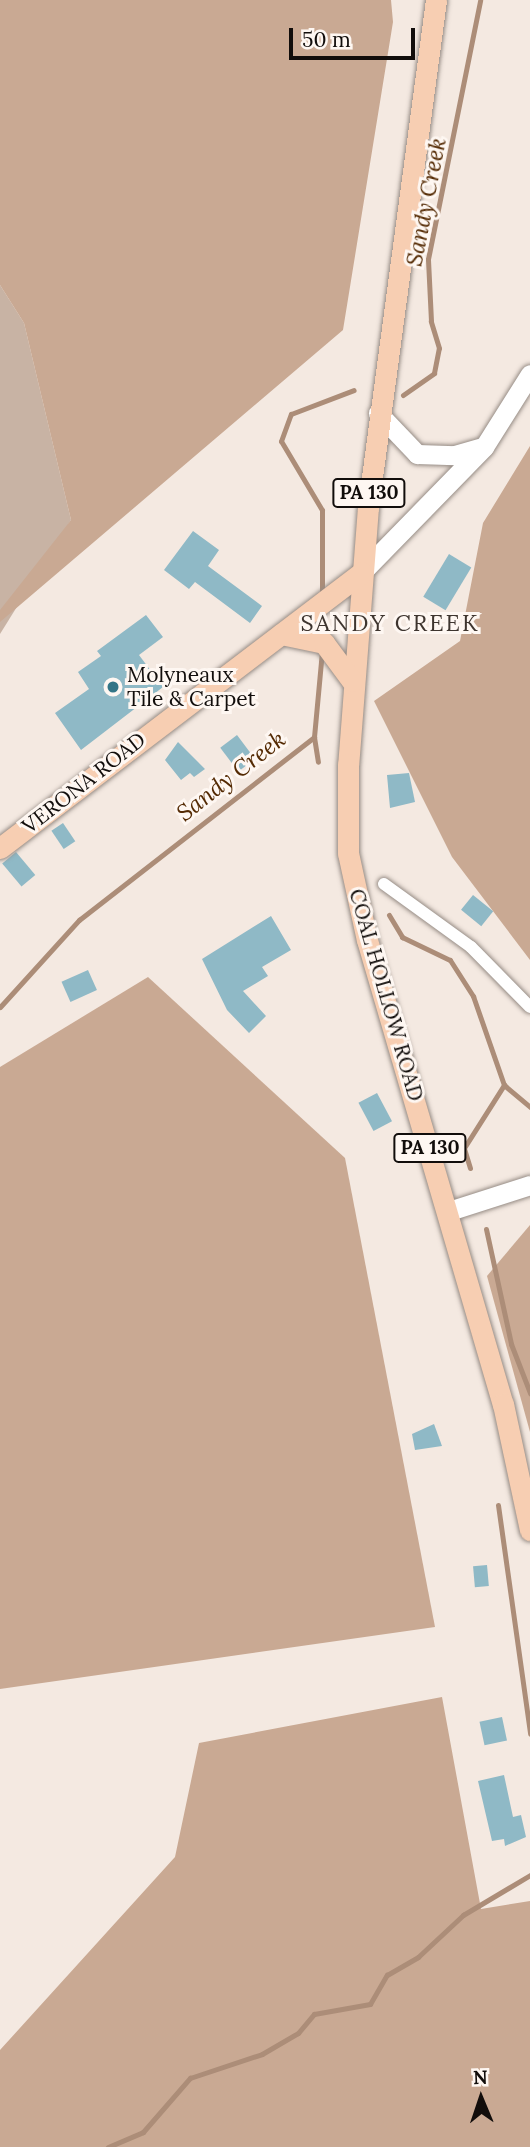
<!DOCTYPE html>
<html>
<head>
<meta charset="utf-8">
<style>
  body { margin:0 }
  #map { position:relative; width:530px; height:2147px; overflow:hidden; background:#f4e9e1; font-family:Lora,serif }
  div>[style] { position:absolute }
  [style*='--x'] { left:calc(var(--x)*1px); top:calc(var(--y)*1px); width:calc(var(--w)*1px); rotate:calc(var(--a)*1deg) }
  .green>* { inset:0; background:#c8b3a4 }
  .forest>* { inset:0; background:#c9a993 }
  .stream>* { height:5px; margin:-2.5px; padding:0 2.5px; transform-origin:2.5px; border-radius:2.5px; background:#ac8d78 }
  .building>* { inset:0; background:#8fb9c6; transform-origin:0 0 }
  .roads { filter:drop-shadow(0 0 2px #968c85) drop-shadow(0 0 2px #968c85) }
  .street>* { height:12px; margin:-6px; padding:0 6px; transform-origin:6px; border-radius:6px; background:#fff }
  .secondary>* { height:19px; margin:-9.5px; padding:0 9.5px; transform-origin:9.5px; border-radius:9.5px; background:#fff }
  .primary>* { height:21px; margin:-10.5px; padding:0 10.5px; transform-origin:10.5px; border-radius:10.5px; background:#f7ceb2 }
  .dots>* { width:19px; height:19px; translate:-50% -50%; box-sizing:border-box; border:4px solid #fef7f2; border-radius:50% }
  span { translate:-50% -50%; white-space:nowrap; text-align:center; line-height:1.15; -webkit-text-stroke:6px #fef7f2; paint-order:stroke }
  .shield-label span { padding:2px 5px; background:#fef7f2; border:2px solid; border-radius:5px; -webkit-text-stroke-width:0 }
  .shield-label { font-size:19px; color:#110d0b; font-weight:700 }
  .poi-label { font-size:21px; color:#110d0b }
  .left { translate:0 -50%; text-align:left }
  .street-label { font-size:21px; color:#110d0b }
  .water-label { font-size:23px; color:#542a03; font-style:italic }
  .neighbourhood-label { font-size:23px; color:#3e352f; letter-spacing:2px }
  .north { position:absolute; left:446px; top:2063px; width:70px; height:70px; -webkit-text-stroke:5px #fef7f2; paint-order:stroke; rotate:358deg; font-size:19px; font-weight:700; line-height:28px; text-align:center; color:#110d0b }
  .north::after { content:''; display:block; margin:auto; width:24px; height:32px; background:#110d0b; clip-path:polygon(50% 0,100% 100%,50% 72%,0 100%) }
  .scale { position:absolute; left:289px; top:28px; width:126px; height:32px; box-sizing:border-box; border:4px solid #110d0b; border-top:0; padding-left:9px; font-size:21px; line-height:24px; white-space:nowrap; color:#110d0b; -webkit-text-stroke:5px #fef7f2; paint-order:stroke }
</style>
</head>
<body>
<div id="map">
  <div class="green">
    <i style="clip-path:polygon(0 285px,24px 323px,71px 520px,0 634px)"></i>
  </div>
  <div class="forest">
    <i style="clip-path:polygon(0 0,391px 0,393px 22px,343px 330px,0 622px,0 610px,71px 520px,24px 323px,0 285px)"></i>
    <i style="clip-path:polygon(530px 446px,530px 960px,452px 857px,374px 701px,460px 641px,483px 523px)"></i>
    <i style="clip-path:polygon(148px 977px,345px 1158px,435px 1627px,0 1689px,0 1067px)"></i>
    <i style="clip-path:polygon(530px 1225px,530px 1432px,487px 1276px)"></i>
    <i style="clip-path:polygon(442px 1697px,481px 1909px,530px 1901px,530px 2147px,0 2147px,0 2050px,175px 1857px,199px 1743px)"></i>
  </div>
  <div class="stream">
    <i style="--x:403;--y:395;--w:38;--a:-35"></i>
    <i style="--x:434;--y:373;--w:25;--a:-79"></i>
    <i style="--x:439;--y:348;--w:28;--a:-107"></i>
    <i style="--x:431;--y:321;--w:62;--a:-92.8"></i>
    <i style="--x:428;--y:259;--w:264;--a:-78.6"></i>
    <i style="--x:322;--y:596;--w:86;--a:-90"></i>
    <i style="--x:322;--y:510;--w:80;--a:-120.7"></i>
    <i style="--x:281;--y:441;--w:29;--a:-70"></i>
    <i style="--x:291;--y:414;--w:67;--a:-20.9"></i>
    <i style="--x:322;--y:609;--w:29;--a:90"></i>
    <i style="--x:314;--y:737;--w:25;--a:81"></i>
    <i style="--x:389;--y:915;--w:26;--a:59"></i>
    <i style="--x:402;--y:937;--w:53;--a:25.6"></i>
    <i style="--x:450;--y:960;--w:43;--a:57.4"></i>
    <i style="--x:473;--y:996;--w:94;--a:70.8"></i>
    <i style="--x:504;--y:1085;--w:34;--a:40"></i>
    <i style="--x:0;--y:1007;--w:118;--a:-47.8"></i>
    <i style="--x:79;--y:920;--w:298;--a:-37.9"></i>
    <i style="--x:314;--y:737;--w:86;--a:-84.7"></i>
    <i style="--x:470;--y:1168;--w:21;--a:-107"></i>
    <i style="--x:464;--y:1148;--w:75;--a:-57.6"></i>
    <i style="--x:486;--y:1229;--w:118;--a:77.7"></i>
    <i style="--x:511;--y:1344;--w:53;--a:68.8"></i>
    <i style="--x:498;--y:1505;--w:231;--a:82"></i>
    <i style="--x:108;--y:2147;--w:38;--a:-23"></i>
    <i style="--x:143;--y:2132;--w:72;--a:-49"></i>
    <i style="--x:190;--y:2078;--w:76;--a:-18.4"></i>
    <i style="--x:262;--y:2054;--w:42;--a:-30.3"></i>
    <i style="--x:298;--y:2033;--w:25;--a:-50"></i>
    <i style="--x:314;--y:2014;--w:57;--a:-10.1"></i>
    <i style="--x:370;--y:2004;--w:34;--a:-60"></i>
    <i style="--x:387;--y:1975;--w:36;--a:-30"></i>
    <i style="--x:418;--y:1957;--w:62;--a:-43"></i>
    <i style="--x:463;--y:1915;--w:78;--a:-30.8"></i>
  </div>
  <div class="building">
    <i style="clip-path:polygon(193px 531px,219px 550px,208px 566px,262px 606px,250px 623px,195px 582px,189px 589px,164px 570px)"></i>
    <i style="left:449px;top:554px;width:26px;height:50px;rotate:31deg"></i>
    <i style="clip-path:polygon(146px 615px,163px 637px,139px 655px,163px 687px,81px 750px,55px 713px,89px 689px,78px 672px,101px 656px,97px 651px)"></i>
    <i style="left:237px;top:735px;width:30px;height:21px;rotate:53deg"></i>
    <i style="clip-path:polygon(178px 742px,205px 769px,194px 777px,190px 773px,181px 780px,165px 760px)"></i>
    <i style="clip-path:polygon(409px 773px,415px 802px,390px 808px,387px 775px)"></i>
    <i style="left:63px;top:823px;width:22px;height:14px;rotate:56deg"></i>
    <i style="left:16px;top:852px;width:30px;height:18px;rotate:50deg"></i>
    <i style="left:473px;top:895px;width:26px;height:19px;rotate:39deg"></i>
    <i style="clip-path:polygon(271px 916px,291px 950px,262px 967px,268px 976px,243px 991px,266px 1016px,249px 1033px,227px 1010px,202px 959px)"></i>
    <i style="left:88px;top:970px;width:22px;height:29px;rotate:66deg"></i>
    <i style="left:377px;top:1093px;width:32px;height:21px;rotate:62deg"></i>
    <i style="clip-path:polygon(434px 1424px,442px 1446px,415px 1450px,412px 1434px)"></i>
    <i style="left:487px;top:1565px;width:21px;height:14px;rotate:85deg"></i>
    <i style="left:502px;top:1717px;width:24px;height:23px;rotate:78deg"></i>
    <i style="clip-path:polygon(504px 1775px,513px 1817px,521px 1815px,526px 1837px,505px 1846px,504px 1839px,492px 1841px,478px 1781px)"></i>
  </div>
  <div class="roads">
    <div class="street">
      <i style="--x:384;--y:884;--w:107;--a:35.9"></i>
      <i style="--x:471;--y:947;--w:84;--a:45.5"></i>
    </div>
    <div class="secondary">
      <i style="--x:378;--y:413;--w:57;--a:46.4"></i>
      <i style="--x:417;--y:454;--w:38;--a:2"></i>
      <i style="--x:455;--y:455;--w:29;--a:-16"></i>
      <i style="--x:362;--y:572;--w:175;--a:-45.7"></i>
      <i style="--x:484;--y:447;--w:86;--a:-57.8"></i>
      <i style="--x:449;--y:1211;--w:85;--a:-17.8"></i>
    </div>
    <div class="primary">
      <i style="--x:436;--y:0;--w:512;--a:97.64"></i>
      <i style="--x:368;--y:507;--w:258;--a:94.4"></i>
      <i style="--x:348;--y:764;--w:89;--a:90"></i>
      <i style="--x:348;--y:853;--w:89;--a:77.7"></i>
      <i style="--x:367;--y:940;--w:484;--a:73.7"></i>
      <i style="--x:503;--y:1404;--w:129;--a:77.9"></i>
      <i style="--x:281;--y:634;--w:44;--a:11.8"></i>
      <i style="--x:324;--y:643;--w:47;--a:53.6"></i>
      <i style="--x:0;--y:848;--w:455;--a:-37.3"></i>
    </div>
  </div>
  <div class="dots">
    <i style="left:113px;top:687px;background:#337587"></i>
  </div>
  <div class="shield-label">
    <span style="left:369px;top:493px">PA 130</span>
    <span style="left:430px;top:1148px">PA 130</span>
  </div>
  <div class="poi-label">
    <span class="left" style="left:127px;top:687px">Molyneaux<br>Tile &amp; Carpet</span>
  </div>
  <div class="street-label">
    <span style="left:84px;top:783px;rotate:-38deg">VERONA ROAD</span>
    <span style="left:386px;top:995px;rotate:74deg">COAL HOLLOW ROAD</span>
  </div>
  <div class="water-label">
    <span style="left:426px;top:202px;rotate:-79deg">Sandy Creek</span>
    <span style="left:231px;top:776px;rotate:-38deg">Sandy Creek</span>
  </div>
  <div class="neighbourhood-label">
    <span style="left:390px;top:623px">SANDY CREEK</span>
  </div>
  <div class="north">N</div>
  <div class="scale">50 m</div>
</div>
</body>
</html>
